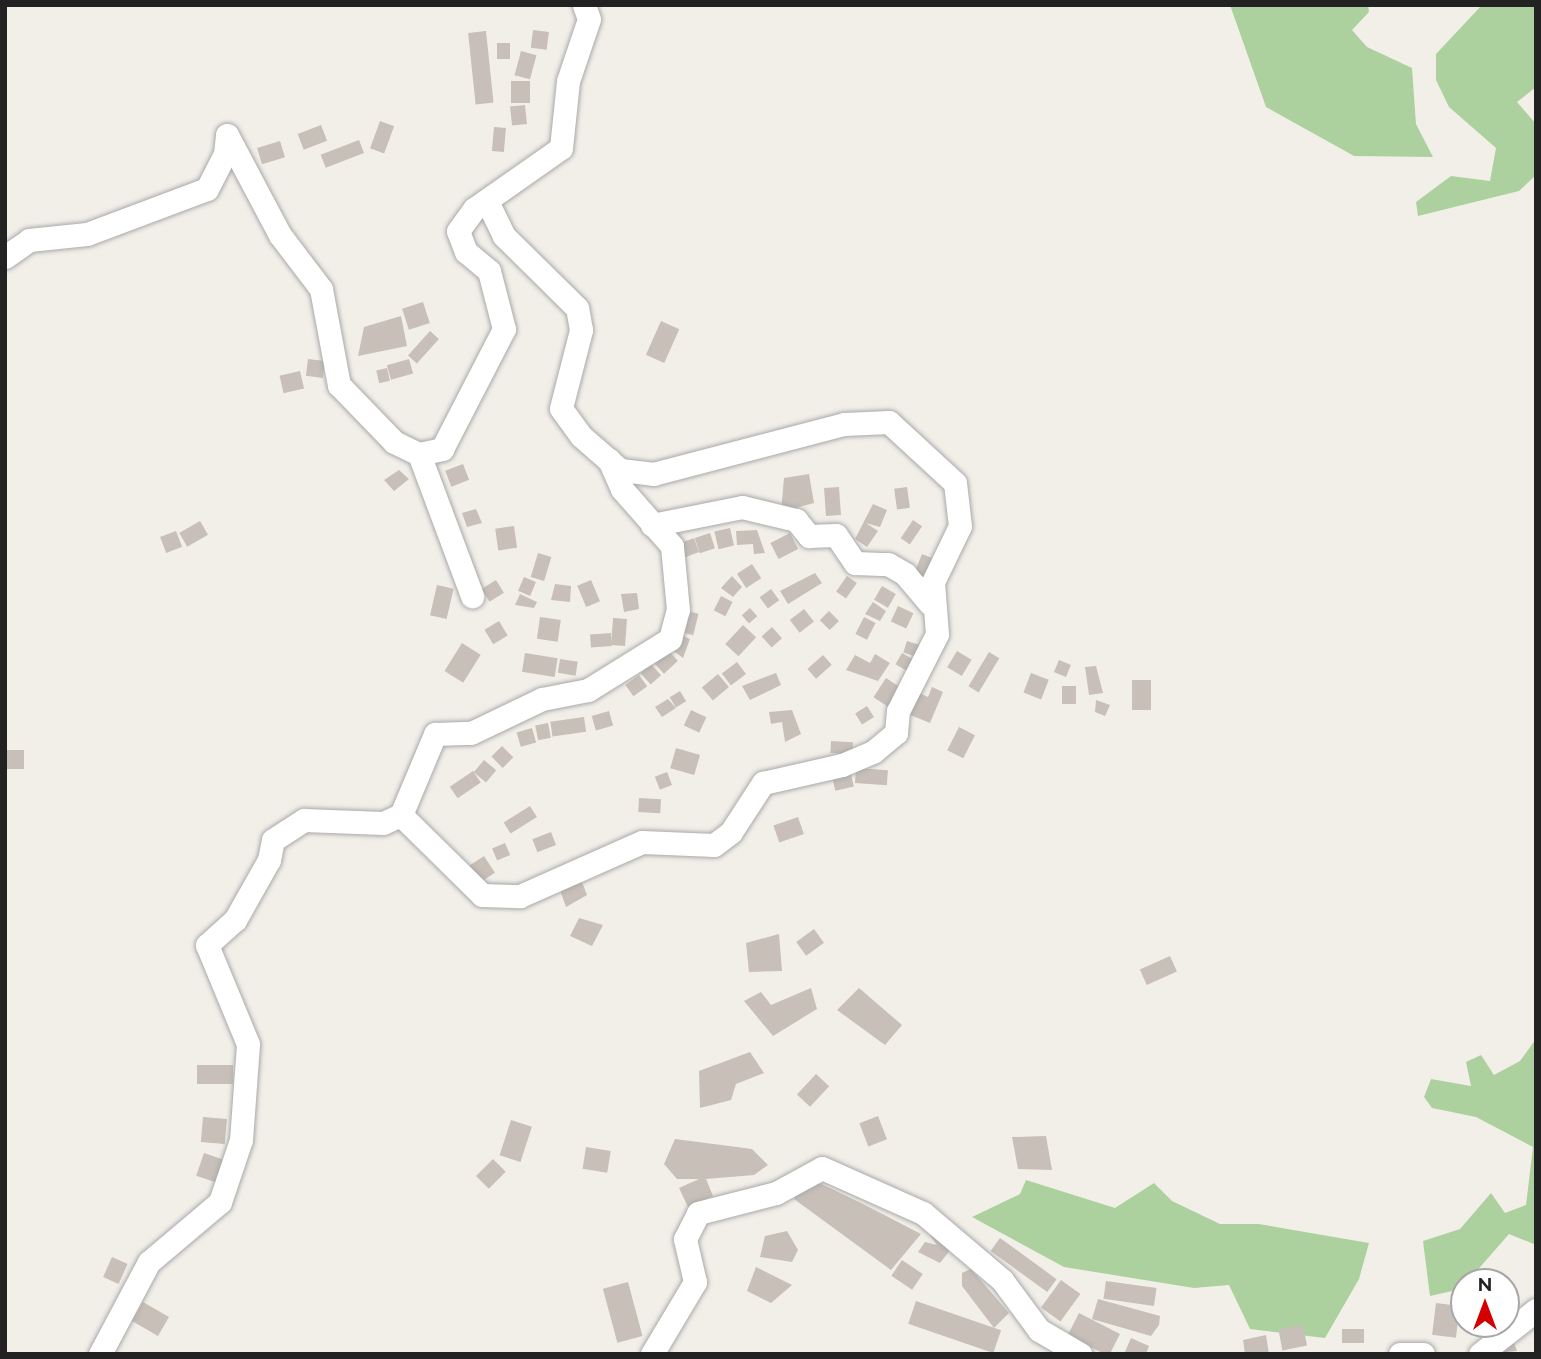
<!DOCTYPE html>
<html>
<head>
<meta charset="utf-8">
<style>
  body { margin:0 }
  #map { position:relative; width:1541px; height:1359px; overflow:hidden; background:#f2efe9; font-family:Raleway,sans-serif }
  div>[style] { position:absolute }
  [style*='--x'] { left:calc(var(--x)*1px); top:calc(var(--y)*1px); width:calc(var(--w)*1px); rotate:calc(var(--a)*1deg) }
  .forest>* { inset:0; background:#add19e }
  .building>* { inset:0; background:#c7bfb8; transform-origin:0 0 }
  .roads { filter:drop-shadow(0 0 2px #a9a9a9) drop-shadow(0 0 2px #a9a9a9) }
  .minor>* { height:23px; margin:-11.5px; padding:0 11.5px; transform-origin:11.5px; border-radius:11.5px; background:#fff }
  span { translate:-50% -50%; white-space:nowrap; text-align:center; line-height:1.15; -webkit-text-stroke:7px #fff; paint-order:stroke }
  .frame { position:absolute; inset:0; border:7px solid #222; pointer-events:none }
  .north { position:absolute; left:1450px; top:1268px; width:70px; height:70px; box-sizing:border-box; background:#fff; border:2px solid #a7a7a7; border-radius:50%; rotate:0deg; font-size:19px; font-weight:700; line-height:28px; text-align:center; color:#222 }
  .north::after { content:''; display:block; margin:auto; width:24px; height:32px; background:#d40000; clip-path:polygon(50% 0,100% 100%,50% 72%,0 100%) }
</style>
</head>
<body>
<div id="map">
  <div class="forest">
    <i style="clip-path:polygon(1230px 5px,1368px 5px,1369px 12px,1352px 30px,1367px 47px,1412px 68px,1416px 124px,1433px 157px,1354px 156px,1266px 107px)"></i>
    <i style="clip-path:polygon(1482px 5px,1536px 5px,1536px 87px,1517px 102px,1536px 124px,1536px 175px,1519px 191px,1418px 216px,1416px 202px,1451px 176px,1490px 181px,1496px 148px,1449px 107px,1436px 80px,1436px 54px)"></i>
    <i style="clip-path:polygon(1536px 1039px,1536px 1245px,1509px 1234px,1461px 1289px,1430px 1296px,1423px 1241px,1460px 1229px,1491px 1193px,1505px 1213px,1526px 1205px,1533px 1147px,1476px 1117px,1432px 1108px,1424px 1097px,1431px 1079px,1471px 1086px,1466px 1062px,1481px 1055px,1494px 1075px,1520px 1061px)"></i>
    <i style="clip-path:polygon(1026px 1180px,1115px 1208px,1154px 1183px,1172px 1201px,1220px 1224px,1259px 1224px,1369px 1243px,1359px 1279px,1325px 1338px,1250px 1329px,1229px 1285px,1194px 1288px,1064px 1267px,972px 1217px,1020px 1194px)"></i>
  </div>
  <div class="building">
    <i style="left:533px;top:30px;width:16px;height:18px;rotate:7deg"></i>
    <i style="left:486px;top:31px;width:72px;height:18px;rotate:84deg"></i>
    <i style="left:510px;top:43px;width:16px;height:13px;rotate:90deg"></i>
    <i style="left:521px;top:51px;width:16px;height:25px;rotate:15deg"></i>
    <i style="left:511px;top:81px;width:19px;height:22px"></i>
    <i style="left:525px;top:105px;width:19px;height:15px;rotate:84deg"></i>
    <i style="left:380px;top:121px;width:15px;height:29px;rotate:20deg"></i>
    <i style="left:321px;top:125px;width:17px;height:25px;rotate:69deg"></i>
    <i style="left:494px;top:127px;width:12px;height:24px;rotate:5deg"></i>
    <i style="left:359px;top:140px;width:14px;height:41px;rotate:69deg"></i>
    <i style="left:280px;top:141px;width:17px;height:24px;rotate:73deg"></i>
    <i style="left:423px;top:302px;width:22px;height:22px;rotate:72deg"></i>
    <i style="clip-path:polygon(401px 316px,407px 346px,358px 356px,364px 327px)"></i>
    <i style="left:661px;top:321px;width:20px;height:37px;rotate:24deg"></i>
    <i style="left:430px;top:331px;width:12px;height:33px;rotate:42deg"></i>
    <i style="left:308px;top:359px;width:17px;height:17px;rotate:7deg"></i>
    <i style="left:409px;top:359px;width:15px;height:23px;rotate:74deg"></i>
    <i style="left:387px;top:368px;width:13px;height:11px;rotate:77deg"></i>
    <i style="left:300px;top:371px;width:18px;height:21px;rotate:77deg"></i>
    <i style="left:463px;top:464px;width:17px;height:19px;rotate:69deg"></i>
    <i style="clip-path:polygon(399px 470px,409px 479px,394px 491px,384px 480px)"></i>
    <i style="clip-path:polygon(809px 474px,814px 503px,781px 512px,784px 478px)"></i>
    <i style="left:839px;top:487px;width:28px;height:15px;rotate:86deg"></i>
    <i style="left:907px;top:487px;width:21px;height:13px;rotate:82deg"></i>
    <i style="clip-path:polygon(873px 504px,887px 510px,880px 527px,866px 523px,878px 531px,867px 547px,855px 539px)"></i>
    <i style="clip-path:polygon(476px 509px,482px 523px,467px 527px,462px 513px)"></i>
    <i style="left:913px;top:520px;width:11px;height:22px;rotate:34deg"></i>
    <i style="left:200px;top:521px;width:16px;height:24px;rotate:60deg"></i>
    <i style="left:514px;top:526px;width:22px;height:19px;rotate:82deg"></i>
    <i style="left:730px;top:528px;width:18px;height:16px;rotate:77deg"></i>
    <i style="clip-path:polygon(757px 530px,765px 553px,754px 554px,753px 544px,737px 545px,736px 531px)"></i>
    <i style="left:176px;top:531px;width:17px;height:17px;rotate:69deg"></i>
    <i style="left:710px;top:533px;width:16px;height:16px;rotate:72deg"></i>
    <i style="left:790px;top:533px;width:18px;height:22px;rotate:63deg"></i>
    <i style="left:694px;top:538px;width:15px;height:15px;rotate:70deg"></i>
    <i style="left:538px;top:553px;width:14px;height:25px;rotate:17deg"></i>
    <i style="left:922px;top:554px;width:18px;height:31px;rotate:22deg"></i>
    <i style="left:752px;top:564px;width:17px;height:18px;rotate:57deg"></i>
    <i style="clip-path:polygon(815px 573px,822px 583px,788px 604px,780px 591px)"></i>
    <i style="clip-path:polygon(732px 576px,742px 587px,733px 597px,721px 588px)"></i>
    <i style="left:847px;top:576px;width:12px;height:19px;rotate:35deg"></i>
    <i style="left:524px;top:577px;width:13px;height:15px;rotate:23deg"></i>
    <i style="left:496px;top:580px;width:15px;height:17px;rotate:58deg"></i>
    <i style="left:591px;top:580px;width:23px;height:15px;rotate:67deg"></i>
    <i style="clip-path:polygon(555px 584px,571px 586px,570px 602px,551px 600px)"></i>
    <i style="left:437px;top:585px;width:17px;height:31px;rotate:13deg"></i>
    <i style="left:882px;top:586px;width:16px;height:16px;rotate:30deg"></i>
    <i style="left:771px;top:589px;width:14px;height:14px;rotate:54deg"></i>
    <i style="clip-path:polygon(637px 593px,639px 609px,624px 612px,621px 594px)"></i>
    <i style="clip-path:polygon(520px 594px,537px 602px,534px 608px,515px 605px)"></i>
    <i style="left:721px;top:596px;width:13px;height:16px;rotate:27deg"></i>
    <i style="clip-path:polygon(873px 602px,886px 611px,880px 621px,865px 614px)"></i>
    <i style="left:898px;top:606px;width:17px;height:17px;rotate:25deg"></i>
    <i style="left:750px;top:608px;width:11px;height:11px;rotate:49deg"></i>
    <i style="left:804px;top:609px;width:16px;height:18px;rotate:52deg"></i>
    <i style="left:683px;top:610px;width:16px;height:22px;rotate:14deg"></i>
    <i style="left:829px;top:611px;width:14px;height:13px;rotate:45deg"></i>
    <i style="left:540px;top:617px;width:21px;height:22px;rotate:8deg"></i>
    <i style="left:864px;top:617px;width:13px;height:19px;rotate:27deg"></i>
    <i style="left:613px;top:618px;width:14px;height:27px;rotate:4deg"></i>
    <i style="left:499px;top:621px;width:17px;height:17px;rotate:59deg"></i>
    <i style="left:743px;top:625px;width:18px;height:26px;rotate:43deg"></i>
    <i style="left:772px;top:627px;width:15px;height:14px;rotate:48deg"></i>
    <i style="left:611px;top:633px;width:13px;height:21px;rotate:86deg"></i>
    <i style="clip-path:polygon(676px 633px,690px 639px,683px 658px,670px 648px)"></i>
    <i style="left:907px;top:641px;width:13px;height:12px;rotate:18deg"></i>
    <i style="left:462px;top:643px;width:22px;height:33px;rotate:32deg"></i>
    <i style="left:667px;top:649px;width:16px;height:19px;rotate:47deg"></i>
    <i style="left:957px;top:651px;width:17px;height:19px;rotate:31deg"></i>
    <i style="left:989px;top:652px;width:12px;height:40px;rotate:31deg"></i>
    <i style="left:525px;top:653px;width:33px;height:19px;rotate:9deg"></i>
    <i style="left:902px;top:653px;width:14px;height:13px;rotate:30deg"></i>
    <i style="clip-path:polygon(875px 654px,890px 663px,878px 681px,846px 670px,855px 655px,870px 663px)"></i>
    <i style="left:823px;top:655px;width:13px;height:21px;rotate:48deg"></i>
    <i style="left:560px;top:659px;width:18px;height:14px;rotate:9deg"></i>
    <i style="left:1059px;top:660px;width:13px;height:13px;rotate:23deg"></i>
    <i style="left:737px;top:662px;width:15px;height:19px;rotate:53deg"></i>
    <i style="left:651px;top:664px;width:15px;height:14px;rotate:48deg"></i>
    <i style="clip-path:polygon(1096px 666px,1103px 693px,1089px 695px,1085px 667px)"></i>
    <i style="clip-path:polygon(776px 673px,781px 685px,750px 700px,742px 686px)"></i>
    <i style="left:1031px;top:673px;width:19px;height:21px;rotate:21deg"></i>
    <i style="left:718px;top:674px;width:17px;height:21px;rotate:50deg"></i>
    <i style="left:639px;top:675px;width:14px;height:17px;rotate:54deg"></i>
    <i style="left:886px;top:678px;width:20px;height:23px;rotate:33deg"></i>
    <i style="left:1132px;top:680px;width:19px;height:30px"></i>
    <i style="left:1062px;top:686px;width:14px;height:18px"></i>
    <i style="clip-path:polygon(932px 687px,943px 692px,930px 723px,903px 712px,913px 690px,928px 697px)"></i>
    <i style="left:680px;top:691px;width:12px;height:12px;rotate:59deg"></i>
    <i style="clip-path:polygon(668px 699px,676px 708px,662px 717px,655px 707px)"></i>
    <i style="clip-path:polygon(1096px 700px,1110px 705px,1105px 716px,1095px 712px)"></i>
    <i style="left:867px;top:706px;width:13px;height:14px;rotate:58deg"></i>
    <i style="left:691px;top:710px;width:17px;height:17px;rotate:25deg"></i>
    <i style="clip-path:polygon(792px 710px,801px 734px,785px 742px,782px 722px,771px 724px,769px 712px)"></i>
    <i style="left:609px;top:711px;width:15px;height:18px;rotate:74deg"></i>
    <i style="left:584px;top:717px;width:15px;height:34px;rotate:82deg"></i>
    <i style="left:548px;top:723px;width:15px;height:13px;rotate:79deg"></i>
    <i style="left:959px;top:727px;width:18px;height:26px;rotate:27deg"></i>
    <i style="left:532px;top:728px;width:15px;height:16px;rotate:74deg"></i>
    <i style="left:831px;top:741px;width:22px;height:12px;rotate:3deg"></i>
    <i style="left:502px;top:746px;width:16px;height:15px;rotate:45deg"></i>
    <i style="left:676px;top:748px;width:25px;height:21px;rotate:16deg"></i>
    <i style="left:5px;top:750px;width:19px;height:19px"></i>
    <i style="left:484px;top:760px;width:16px;height:16px;rotate:40deg"></i>
    <i style="left:856px;top:768px;width:32px;height:15px;rotate:4deg"></i>
    <i style="left:850px;top:770px;width:17px;height:19px;rotate:77deg"></i>
    <i style="left:473px;top:771px;width:14px;height:28px;rotate:56deg"></i>
    <i style="left:667px;top:772px;width:14px;height:13px;rotate:69deg"></i>
    <i style="left:639px;top:798px;width:22px;height:14px;rotate:3deg"></i>
    <i style="left:530px;top:806px;width:13px;height:31px;rotate:58deg"></i>
    <i style="left:798px;top:817px;width:18px;height:26px;rotate:71deg"></i>
    <i style="left:551px;top:832px;width:14px;height:20px;rotate:69deg"></i>
    <i style="left:505px;top:843px;width:13px;height:14px;rotate:67deg"></i>
    <i style="left:484px;top:856px;width:20px;height:20px;rotate:57deg"></i>
    <i style="clip-path:polygon(582px 882px,587px 895px,566px 907px,560px 890px)"></i>
    <i style="clip-path:polygon(579px 918px,603px 925px,592px 946px,570px 936px)"></i>
    <i style="left:814px;top:929px;width:17px;height:22px;rotate:54deg"></i>
    <i style="clip-path:polygon(779px 934px,782px 971px,749px 972px,746px 943px)"></i>
    <i style="left:1170px;top:956px;width:17px;height:33px;rotate:66deg"></i>
    <i style="clip-path:polygon(811px 988px,817px 1009px,773px 1036px,744px 1001px,761px 992px,771px 1005px)"></i>
    <i style="clip-path:polygon(859px 988px,902px 1025px,885px 1045px,837px 1010px)"></i>
    <i style="clip-path:polygon(750px 1052px,764px 1073px,736px 1084px,731px 1100px,700px 1108px,699px 1071px)"></i>
    <i style="left:197px;top:1065px;width:36px;height:19px"></i>
    <i style="left:816px;top:1074px;width:18px;height:28px;rotate:43deg"></i>
    <i style="left:878px;top:1116px;width:25px;height:20px;rotate:69deg"></i>
    <i style="left:203px;top:1117px;width:24px;height:25px;rotate:5deg"></i>
    <i style="left:511px;top:1120px;width:22px;height:37px;rotate:18deg"></i>
    <i style="clip-path:polygon(1046px 1136px,1052px 1170px,1018px 1169px,1012px 1137px)"></i>
    <i style="clip-path:polygon(675px 1139px,752px 1149px,768px 1165px,754px 1175px,706px 1179px,713px 1196px,688px 1207px,679px 1188px,699px 1179px,677px 1179px,664px 1164px)"></i>
    <i style="left:586px;top:1147px;width:25px;height:22px;rotate:9deg"></i>
    <i style="left:204px;top:1153px;width:21px;height:24px;rotate:19deg"></i>
    <i style="left:493px;top:1159px;width:18px;height:24px;rotate:45deg"></i>
    <i style="clip-path:polygon(809px 1178px,863px 1204px,921px 1234px,891px 1270px,794px 1199px)"></i>
    <i style="clip-path:polygon(787px 1231px,798px 1250px,792px 1262px,760px 1257px,765px 1236px)"></i>
    <i style="clip-path:polygon(929px 1234px,951px 1249px,940px 1263px,918px 1252px,925px 1242px,937px 1245px)"></i>
    <i style="left:1000px;top:1238px;width:70px;height:16px;rotate:36deg"></i>
    <i style="left:112px;top:1257px;width:17px;height:22px;rotate:24deg"></i>
    <i style="left:902px;top:1260px;width:25px;height:19px;rotate:34deg"></i>
    <i style="clip-path:polygon(756px 1267px,792px 1285px,771px 1303px,747px 1291px)"></i>
    <i style="clip-path:polygon(971px 1269px,1009px 1313px,994px 1328px,962px 1286px,962px 1273px)"></i>
    <i style="left:1061px;top:1280px;width:24px;height:34px;rotate:36deg"></i>
    <i style="left:1106px;top:1281px;width:51px;height:18px;rotate:8deg"></i>
    <i style="left:628px;top:1282px;width:56px;height:26px;rotate:75deg"></i>
    <i style="clip-path:polygon(1098px 1299px,1160px 1316px,1159px 1325px,1151px 1336px,1092px 1319px)"></i>
    <i style="left:916px;top:1301px;width:90px;height:24px;rotate:19deg"></i>
    <i style="left:143px;top:1302px;width:30px;height:22px;rotate:30deg"></i>
    <i style="left:1436px;top:1303px;width:24px;height:32px;rotate:7deg"></i>
    <i style="left:1079px;top:1313px;width:46px;height:25px;rotate:27deg"></i>
    <i style="left:1303px;top:1325px;width:21px;height:25px;rotate:79deg"></i>
    <i style="left:1342px;top:1329px;width:22px;height:14px"></i>
    <i style="clip-path:polygon(1266px 1335px,1269px 1354px,1245px 1354px,1243px 1340px)"></i>
    <i style="clip-path:polygon(1512px 1337px,1517px 1351px,1486px 1354px)"></i>
    <i style="clip-path:polygon(1131px 1338px,1149px 1346px,1146px 1354px,1124px 1354px)"></i>
  </div>
  <div class="roads">
    <div class="minor">
      <i style="--x:5;--y:257;--w:29;--a:-35"></i>
      <i style="--x:29;--y:240;--w:58;--a:-5.9"></i>
      <i style="--x:87;--y:234;--w:128;--a:-20.6"></i>
      <i style="--x:207;--y:189;--w:39;--a:-63"></i>
      <i style="--x:225;--y:154;--w:19;--a:-84"></i>
      <i style="--x:227;--y:135;--w:113;--a:62.1"></i>
      <i style="--x:280;--y:235;--w:68;--a:52.8"></i>
      <i style="--x:321;--y:289;--w:98;--a:79.4"></i>
      <i style="--x:339;--y:385;--w:79;--a:46"></i>
      <i style="--x:394;--y:442;--w:28;--a:26"></i>
      <i style="--x:419;--y:454;--w:24;--a:-12"></i>
      <i style="--x:442;--y:449;--w:135;--a:-62.7"></i>
      <i style="--x:504;--y:329;--w:60;--a:-104.5"></i>
      <i style="--x:489;--y:271;--w:30;--a:-140"></i>
      <i style="--x:466;--y:252;--w:22;--a:-111"></i>
      <i style="--x:458;--y:231;--w:27;--a:-54"></i>
      <i style="--x:474;--y:209;--w:106;--a:-35"></i>
      <i style="--x:561;--y:148;--w:67;--a:-84"></i>
      <i style="--x:568;--y:81;--w:65;--a:-71.3"></i>
      <i style="--x:589;--y:19;--w:15;--a:-110"></i>
      <i style="--x:419;--y:454;--w:152;--a:69.5"></i>
      <i style="--x:652;--y:525;--w:92;--a:-11.3"></i>
      <i style="--x:742;--y:507;--w:56;--a:13.5"></i>
      <i style="--x:796;--y:520;--w:21;--a:51"></i>
      <i style="--x:809;--y:536;--w:27;--a:-2"></i>
      <i style="--x:836;--y:535;--w:34;--a:56"></i>
      <i style="--x:855;--y:563;--w:33;--a:2"></i>
      <i style="--x:888;--y:564;--w:20;--a:30"></i>
      <i style="--x:905;--y:574;--w:39;--a:50"></i>
      <i style="--x:401;--y:815;--w:114;--a:44.6"></i>
      <i style="--x:482;--y:895;--w:38;--a:2"></i>
      <i style="--x:520;--y:896;--w:133;--a:-23.9"></i>
      <i style="--x:642;--y:842;--w:72;--a:2.4"></i>
      <i style="--x:714;--y:845;--w:21;--a:-37"></i>
      <i style="--x:731;--y:832;--w:59;--a:-56.9"></i>
      <i style="--x:763;--y:783;--w:81;--a:-12.8"></i>
      <i style="--x:842;--y:765;--w:34;--a:-23"></i>
      <i style="--x:873;--y:752;--w:30;--a:-40"></i>
      <i style="--x:896;--y:733;--w:22;--a:-85"></i>
      <i style="--x:898;--y:711;--w:86;--a:-63.1"></i>
      <i style="--x:937;--y:634;--w:52;--a:-94.4"></i>
      <i style="--x:933;--y:582;--w:62;--a:-64.3"></i>
      <i style="--x:960;--y:526;--w:43;--a:-96.6"></i>
      <i style="--x:955;--y:483;--w:90;--a:-137.3"></i>
      <i style="--x:889;--y:422;--w:45;--a:177.5"></i>
      <i style="--x:844;--y:424;--w:196;--a:165.3"></i>
      <i style="--x:654;--y:474;--w:34;--a:-173"></i>
      <i style="--x:620;--y:470;--w:52;--a:-138.9"></i>
      <i style="--x:581;--y:436;--w:34;--a:-126"></i>
      <i style="--x:561;--y:408;--w:81;--a:-75.6"></i>
      <i style="--x:581;--y:330;--w:22;--a:-100"></i>
      <i style="--x:577;--y:308;--w:103;--a:-135.4"></i>
      <i style="--x:504;--y:236;--w:39;--a:-116"></i>
      <i style="--x:100;--y:1354;--w:104;--a:-62"></i>
      <i style="--x:149;--y:1262;--w:93;--a:-40.2"></i>
      <i style="--x:220;--y:1202;--w:65;--a:-71.3"></i>
      <i style="--x:241;--y:1140;--w:96;--a:-85.8"></i>
      <i style="--x:248;--y:1044;--w:107;--a:-112.5"></i>
      <i style="--x:207;--y:945;--w:38;--a:-42"></i>
      <i style="--x:235;--y:920;--w:69;--a:-60.5"></i>
      <i style="--x:269;--y:860;--w:20;--a:-79"></i>
      <i style="--x:273;--y:840;--w:37;--a:-33"></i>
      <i style="--x:304;--y:820;--w:79;--a:2.2"></i>
      <i style="--x:383;--y:823;--w:20;--a:-24"></i>
      <i style="--x:401;--y:815;--w:88;--a:-67.2"></i>
      <i style="--x:435;--y:734;--w:36;--a:-2"></i>
      <i style="--x:471;--y:733;--w:79;--a:-25.6"></i>
      <i style="--x:542;--y:699;--w:47;--a:-11.1"></i>
      <i style="--x:588;--y:690;--w:97;--a:-31.9"></i>
      <i style="--x:670;--y:639;--w:30;--a:-75"></i>
      <i style="--x:678;--y:610;--w:64;--a:-95.4"></i>
      <i style="--x:672;--y:546;--w:76;--a:-131.3"></i>
      <i style="--x:622;--y:489;--w:32;--a:-114"></i>
      <i style="--x:652;--y:1354;--w:84;--a:-59.2"></i>
      <i style="--x:695;--y:1282;--w:44;--a:-103.1"></i>
      <i style="--x:685;--y:1239;--w:29;--a:-63"></i>
      <i style="--x:698;--y:1213;--w:81;--a:-14.4"></i>
      <i style="--x:776;--y:1193;--w:52;--a:-28.5"></i>
      <i style="--x:822;--y:1168;--w:111;--a:24"></i>
      <i style="--x:923;--y:1213;--w:104;--a:40.3"></i>
      <i style="--x:1002;--y:1280;--w:62;--a:53.5"></i>
      <i style="--x:1039;--y:1330;--w:48;--a:30.3"></i>
      <i style="--x:1400;--y:1354;--w:23;--a:0"></i>
      <i style="--x:1480;--y:1354;--w:71;--a:-38.2"></i>
    </div>
  </div>
  <div class="frame"></div>
  <div class="north">N</div>
</div>
</body>
</html>
